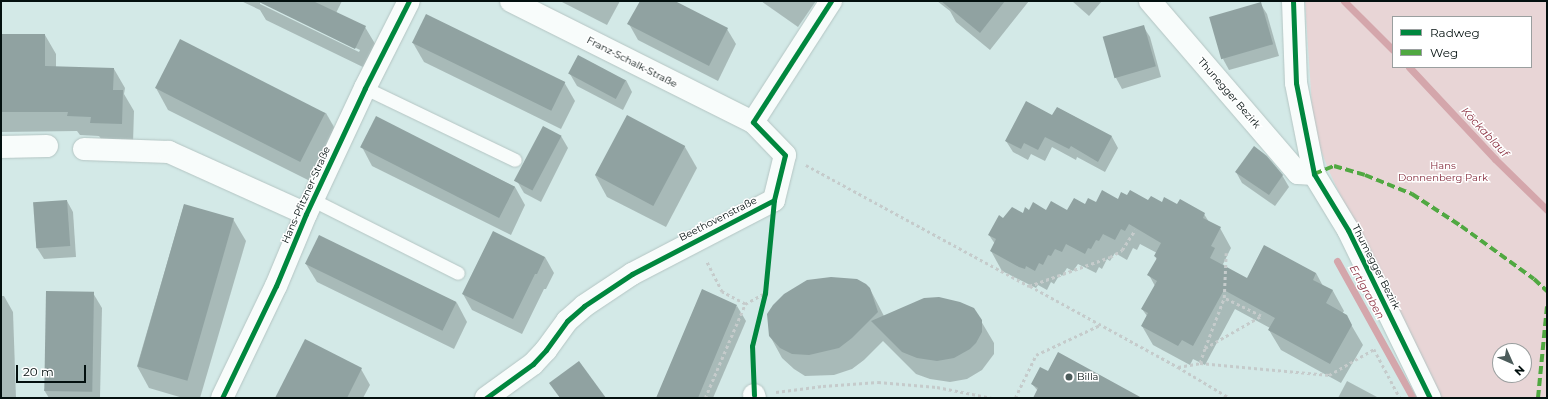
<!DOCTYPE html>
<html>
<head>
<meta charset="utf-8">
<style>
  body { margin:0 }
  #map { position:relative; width:1548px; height:399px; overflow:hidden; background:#d3e9e7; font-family:Montserrat,sans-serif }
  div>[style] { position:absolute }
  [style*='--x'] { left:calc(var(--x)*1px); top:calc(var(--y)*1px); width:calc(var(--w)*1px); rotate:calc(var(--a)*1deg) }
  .green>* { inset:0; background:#e8d5d6 }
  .shadow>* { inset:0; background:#0003 }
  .stream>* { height:7px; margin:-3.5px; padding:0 3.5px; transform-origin:3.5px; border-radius:3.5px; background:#d4a6ab }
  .building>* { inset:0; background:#90a2a1; transform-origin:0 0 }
  .path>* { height:2.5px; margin-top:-1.25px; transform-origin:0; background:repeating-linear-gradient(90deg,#c5cbcb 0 3px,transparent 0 6px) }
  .roads { filter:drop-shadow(0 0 1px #b4c5c3) drop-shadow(0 0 1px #b4c5c3) }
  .service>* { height:13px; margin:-6.5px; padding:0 6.5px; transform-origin:6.5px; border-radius:6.5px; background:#f8fcfb }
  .minor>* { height:22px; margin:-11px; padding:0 11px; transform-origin:11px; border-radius:11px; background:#f8fcfb }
  .quiet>* { height:4px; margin-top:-2px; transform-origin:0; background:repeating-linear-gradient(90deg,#50a841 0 8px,transparent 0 12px) }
  .cycleway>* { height:5px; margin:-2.5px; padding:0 2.5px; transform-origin:2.5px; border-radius:2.5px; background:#00873e }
  .dots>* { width:11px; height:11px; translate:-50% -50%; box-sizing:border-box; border:2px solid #fff; border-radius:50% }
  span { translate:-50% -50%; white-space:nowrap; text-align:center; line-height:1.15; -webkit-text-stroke:3px #fff; paint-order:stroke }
  .street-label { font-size:10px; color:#03100f }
  .park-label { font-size:10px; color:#842a3b }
  .poi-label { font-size:10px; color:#03100f }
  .left { translate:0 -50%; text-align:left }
  .water-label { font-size:11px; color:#8a3040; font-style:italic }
  .frame { position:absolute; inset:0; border:2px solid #03100f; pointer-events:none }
  .legend { position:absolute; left:1392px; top:16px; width:140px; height:52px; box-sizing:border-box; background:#fff; border:1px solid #9a9f9f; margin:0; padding:5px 7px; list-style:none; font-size:12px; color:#03100f }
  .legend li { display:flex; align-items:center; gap:8px; height:20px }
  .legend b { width:20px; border:1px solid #9a9f9f }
  .north { position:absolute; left:1492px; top:343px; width:40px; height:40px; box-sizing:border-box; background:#fff; border:1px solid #9a9f9f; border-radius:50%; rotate:135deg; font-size:11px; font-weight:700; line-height:16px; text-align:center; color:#03100f }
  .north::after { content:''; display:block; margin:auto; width:14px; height:18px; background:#4c5c5b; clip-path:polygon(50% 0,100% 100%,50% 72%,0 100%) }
  .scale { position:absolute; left:16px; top:365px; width:70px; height:18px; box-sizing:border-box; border:2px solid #03100f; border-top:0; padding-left:5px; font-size:12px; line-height:14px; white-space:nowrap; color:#03100f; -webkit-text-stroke:3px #fff; paint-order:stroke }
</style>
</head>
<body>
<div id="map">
  <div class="green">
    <i style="clip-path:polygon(evenodd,1305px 1px,1547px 1px,1547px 398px,1436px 398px,1329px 171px,1319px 145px,1313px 122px,1305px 1px,1393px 17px,1531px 17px,1531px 67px,1393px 67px,1393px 17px,1305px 1px,1500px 351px,1524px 351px,1524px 375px,1500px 375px,1500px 351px)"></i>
  </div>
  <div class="shadow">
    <i style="clip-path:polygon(evenodd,241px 1px,342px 1px,336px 13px,365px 27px,377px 47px,367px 69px,266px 20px,260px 10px,241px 1px,260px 2px,360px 50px,359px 52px,260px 4px,260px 2px)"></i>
    <i style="clip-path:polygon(560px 1px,620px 1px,607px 25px)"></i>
    <i style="clip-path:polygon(641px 1px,673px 1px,727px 29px,736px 44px,718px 81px,638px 40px,629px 24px)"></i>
    <i style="clip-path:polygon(761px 1px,816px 1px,798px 27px)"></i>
    <i style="clip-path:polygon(937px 1px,1029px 1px,990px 50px,956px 22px,950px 11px)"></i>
    <i style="clip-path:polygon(1072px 1px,1102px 1px,1089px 16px)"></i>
    <i style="clip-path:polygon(1260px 3px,1267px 14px,1279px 56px,1229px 70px,1223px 59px)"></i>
    <i style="clip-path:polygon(1143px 26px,1150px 37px,1161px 77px,1122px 89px,1116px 78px)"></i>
    <i style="clip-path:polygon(1px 35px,45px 35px,56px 54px,56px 67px,114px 69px,125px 88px,124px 94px,134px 111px,133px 143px,103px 142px,99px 136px,80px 135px,77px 131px,1px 132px)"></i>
    <i style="clip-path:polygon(413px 43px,564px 82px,575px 101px,561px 129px,424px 62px)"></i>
    <i style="clip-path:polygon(570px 74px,626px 80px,632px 92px,623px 110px,577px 86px)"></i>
    <i style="clip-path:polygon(156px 88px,326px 113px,338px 134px,314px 183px,168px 110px)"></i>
    <i style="clip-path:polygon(1058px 108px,1112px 137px,1118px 148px,1105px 172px,1077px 157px,1076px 160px,1052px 147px,1045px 161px,1031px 154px,1028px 160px,1013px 152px,1006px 141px,1053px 116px)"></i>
    <i style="clip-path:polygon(376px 118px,515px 187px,525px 205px,511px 235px,372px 166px,362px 147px)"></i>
    <i style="clip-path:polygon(561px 136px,568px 148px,541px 202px,524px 193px,517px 181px)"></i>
    <i style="clip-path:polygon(685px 147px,697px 168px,666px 227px,607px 197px,595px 175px)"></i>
    <i style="clip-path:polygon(1236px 172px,1282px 175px,1289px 187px,1275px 206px,1242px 183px)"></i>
    <i style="clip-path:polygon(1118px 200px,1149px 201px,1178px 206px,1204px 214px,1209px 222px,1220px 228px,1231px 248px,1223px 264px,1225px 267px,1247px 279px,1316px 273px,1323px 286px,1333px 291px,1344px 311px,1342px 314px,1346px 316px,1363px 345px,1341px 383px,1281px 350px,1269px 330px,1270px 328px,1235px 309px,1205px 365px,1193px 359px,1190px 365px,1153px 345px,1142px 326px,1147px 316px,1142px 309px,1155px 286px,1149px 275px,1157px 260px,1155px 256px,1157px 253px,1140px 244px,1137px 250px,1133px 248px,1127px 260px,1115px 253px,1110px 261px,1107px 259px,1102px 269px,1099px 267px,1096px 273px,1078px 264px,1073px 271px,1067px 268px,1062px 276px,1060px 274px,1054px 284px,1051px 282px,1047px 290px,1038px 285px,1036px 288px,1002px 271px,991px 251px,995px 244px,989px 235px,1003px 219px,1030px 211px,1067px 211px,1085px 205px)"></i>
    <i style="clip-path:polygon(67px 201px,73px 212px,76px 257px,44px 259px,37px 248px)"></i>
    <i style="clip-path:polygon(184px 205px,233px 219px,246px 241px,200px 398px,183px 398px,149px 388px,137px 366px)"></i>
    <i style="clip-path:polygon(319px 236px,457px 303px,467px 322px,454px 349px,317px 282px,306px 264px)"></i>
    <i style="clip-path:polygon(545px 257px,554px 273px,546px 289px,544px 289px,522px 334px,472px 310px,463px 294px)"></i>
    <i style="clip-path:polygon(831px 278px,857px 280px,870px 289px,884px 316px,981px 321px,994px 343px,994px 354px,982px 370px,967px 379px,950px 382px,930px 379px,916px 374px,883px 341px,864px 360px,852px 369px,834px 375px,805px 376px,794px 369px,782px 358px,770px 336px)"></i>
    <i style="clip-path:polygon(93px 293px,102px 308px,100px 398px,49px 398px,44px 390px)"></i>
    <i style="clip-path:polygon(1px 296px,4px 296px,13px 312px,16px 398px,1px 398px)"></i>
    <i style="clip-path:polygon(737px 306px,746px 321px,713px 398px,657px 398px)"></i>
    <i style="clip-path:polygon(361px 369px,370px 385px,363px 398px,276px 398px)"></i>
    <i style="clip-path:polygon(1347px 381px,1377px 397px,1378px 398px,1338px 398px)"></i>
    <i style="clip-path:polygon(1032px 384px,1140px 398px,1034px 398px,1038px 391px)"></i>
  </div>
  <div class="stream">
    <i style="--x:1344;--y:1;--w:69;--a:45"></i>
    <i style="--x:1409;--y:67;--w:126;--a:46.9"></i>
    <i style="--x:1495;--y:159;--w:73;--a:44.4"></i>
    <i style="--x:1337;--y:261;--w:157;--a:61"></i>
  </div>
  <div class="building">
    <i style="clip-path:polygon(257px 1px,313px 1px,366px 26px,355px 49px)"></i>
    <i style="clip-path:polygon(640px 1px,675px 1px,728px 28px,709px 66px,627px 24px)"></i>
    <i style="clip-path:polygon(941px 1px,1005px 1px,980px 33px)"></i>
    <i style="left:1261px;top:2px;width:44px;height:54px;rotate:74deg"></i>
    <i style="left:426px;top:14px;width:155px;height:32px;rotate:26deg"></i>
    <i style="left:1144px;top:25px;width:43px;height:43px;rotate:74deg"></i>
    <i style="clip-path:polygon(1px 34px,45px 34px,45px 66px,114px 68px,113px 90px,123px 90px,122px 124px,90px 123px,91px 117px,67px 116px,68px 112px,1px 112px)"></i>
    <i style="left:180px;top:39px;width:163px;height:55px;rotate:27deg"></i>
    <i style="left:578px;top:55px;width:54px;height:21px;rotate:28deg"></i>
    <i style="clip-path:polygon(1026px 101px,1052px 115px,1057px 107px,1112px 136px,1098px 162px,1071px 146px,1069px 149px,1045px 137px,1038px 150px,1024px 143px,1021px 149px,1005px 141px)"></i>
    <i style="left:627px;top:115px;width:66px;height:68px;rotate:28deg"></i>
    <i style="left:376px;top:116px;width:156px;height:35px;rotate:27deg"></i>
    <i style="left:543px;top:126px;width:21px;height:62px;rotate:28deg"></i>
    <i style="clip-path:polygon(1254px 146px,1267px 156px,1283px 175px,1269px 195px,1235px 172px)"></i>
    <i style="clip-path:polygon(1102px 190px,1118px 199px,1121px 192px,1127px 195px,1130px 190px,1148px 200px,1151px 196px,1162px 202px,1164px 197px,1177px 204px,1180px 199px,1205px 213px,1203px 218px,1221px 227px,1211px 246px,1215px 248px,1210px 258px,1247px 278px,1264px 245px,1316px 273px,1313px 280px,1333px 290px,1326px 303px,1347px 315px,1352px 325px,1330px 364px,1268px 330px,1275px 318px,1224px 290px,1193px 346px,1182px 340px,1178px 346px,1141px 326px,1148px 313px,1141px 309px,1157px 281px,1147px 275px,1157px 258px,1154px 256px,1161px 243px,1129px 224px,1125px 231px,1121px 229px,1115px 240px,1103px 234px,1099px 241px,1096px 240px,1091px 249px,1088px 248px,1085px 254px,1066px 244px,1062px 252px,1055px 249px,1051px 256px,1048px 255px,1043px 265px,1039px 263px,1035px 271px,1026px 266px,1025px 269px,1019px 267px,990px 251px,996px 239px,988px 235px,999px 215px,1003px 218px,1012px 207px,1023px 213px,1025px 207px,1029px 210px,1033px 202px,1046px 210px,1051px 201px,1067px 210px,1074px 198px,1085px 204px,1088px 198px,1096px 202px)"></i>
    <i style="left:67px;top:200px;width:46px;height:34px;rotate:86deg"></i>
    <i style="left:184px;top:204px;width:52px;height:169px;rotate:16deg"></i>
    <i style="clip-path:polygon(493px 231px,545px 257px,537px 274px,535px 274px,513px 319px,462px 294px)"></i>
    <i style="left:319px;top:235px;width:153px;height:32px;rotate:26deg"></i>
    <i style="clip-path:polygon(831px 277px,857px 279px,866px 284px,870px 288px,878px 312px,852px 338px,839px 348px,809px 355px,792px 354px,780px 348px,769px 336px,767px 314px,773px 305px,784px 294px,807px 280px)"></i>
    <i style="clip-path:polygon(702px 289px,737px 305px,725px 333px,698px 398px,656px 398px)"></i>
    <i style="left:46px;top:291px;width:48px;height:100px;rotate:1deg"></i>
    <i style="clip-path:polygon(939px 297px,960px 302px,974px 308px,982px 320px,982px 332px,976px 343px,970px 349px,954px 358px,937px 361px,917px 358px,902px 352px,871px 321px,924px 298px)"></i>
    <i style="clip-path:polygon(305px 339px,362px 368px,347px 398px,275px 398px)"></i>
    <i style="clip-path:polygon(1058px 352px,1142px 398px,1033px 398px,1038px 388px,1031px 384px,1040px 367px,1048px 371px)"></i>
    <i style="clip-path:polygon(579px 361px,606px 398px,560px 398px,549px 383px)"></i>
  </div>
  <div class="path">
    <i style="--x:806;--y:165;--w:254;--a:28.5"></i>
    <i style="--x:1029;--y:286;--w:86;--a:-19.7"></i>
    <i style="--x:1110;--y:257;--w:14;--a:-30"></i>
    <i style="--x:1122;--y:250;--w:24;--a:-57"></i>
    <i style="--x:1030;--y:286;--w:169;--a:28.7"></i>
    <i style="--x:1178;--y:367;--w:61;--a:30.8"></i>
    <i style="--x:745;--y:304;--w:23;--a:-29"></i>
    <i style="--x:1205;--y:348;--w:53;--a:-69.2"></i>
    <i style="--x:1200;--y:363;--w:130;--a:5.3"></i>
    <i style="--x:1329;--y:375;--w:52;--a:-30"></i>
    <i style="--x:1374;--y:349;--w:55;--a:62"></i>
    <i style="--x:1178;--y:367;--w:22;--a:-10"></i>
    <i style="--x:1200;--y:363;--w:16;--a:-72"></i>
    <i style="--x:1205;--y:348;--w:64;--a:-29.7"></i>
    <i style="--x:1261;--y:316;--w:41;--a:-154.1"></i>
    <i style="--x:1224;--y:298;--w:45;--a:-87.5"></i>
    <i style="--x:776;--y:392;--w:47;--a:-7.3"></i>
    <i style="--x:823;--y:386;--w:55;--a:-4.2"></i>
    <i style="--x:878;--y:382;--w:59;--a:4.8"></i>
    <i style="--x:937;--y:387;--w:56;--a:11.3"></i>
    <i style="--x:705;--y:398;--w:102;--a:-66.9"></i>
    <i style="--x:745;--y:304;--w:26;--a:-152"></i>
    <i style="--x:722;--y:292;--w:35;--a:-117"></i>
    <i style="--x:1015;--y:398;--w:48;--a:-64"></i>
    <i style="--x:1036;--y:355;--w:71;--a:-25.1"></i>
  </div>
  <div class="roads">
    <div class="service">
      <i style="--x:365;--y:88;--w:166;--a:25.6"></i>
      <i style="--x:313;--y:200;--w:162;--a:26.7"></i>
    </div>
    <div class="minor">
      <i style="--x:511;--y:1;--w:271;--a:26.6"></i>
      <i style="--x:1150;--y:1;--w:227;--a:49.3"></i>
      <i style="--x:1298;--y:173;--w:16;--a:4"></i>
      <i style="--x:1293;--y:1;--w:82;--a:87.9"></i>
      <i style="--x:1296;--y:83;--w:93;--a:78.8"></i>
      <i style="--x:1314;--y:174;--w:66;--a:58.7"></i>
      <i style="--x:1348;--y:230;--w:187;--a:64"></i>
      <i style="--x:1;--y:147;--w:46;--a:-1.2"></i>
      <i style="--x:84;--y:149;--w:85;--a:2"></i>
      <i style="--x:169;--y:152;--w:150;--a:24.3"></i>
      <i style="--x:754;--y:395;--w:3;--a:72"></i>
      <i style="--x:222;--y:398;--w:124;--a:-64.3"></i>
      <i style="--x:276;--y:286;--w:78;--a:-67.4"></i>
      <i style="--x:306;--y:214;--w:139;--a:-64.9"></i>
      <i style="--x:365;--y:88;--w:97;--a:-63.2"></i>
      <i style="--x:486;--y:398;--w:58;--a:-35.9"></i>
      <i style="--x:533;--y:364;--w:19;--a:-47"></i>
      <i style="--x:546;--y:350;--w:36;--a:-54"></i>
      <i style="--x:567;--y:321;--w:23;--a:-41"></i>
      <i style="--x:584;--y:306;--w:58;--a:-33.7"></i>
      <i style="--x:632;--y:274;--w:160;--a:-27.5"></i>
      <i style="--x:774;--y:200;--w:46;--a:-76.3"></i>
      <i style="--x:785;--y:155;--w:46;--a:-134.1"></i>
      <i style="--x:753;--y:122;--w:144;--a:-57.2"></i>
    </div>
  </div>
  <div class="quiet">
    <i style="--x:1314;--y:174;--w:22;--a:-22"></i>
    <i style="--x:1334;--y:166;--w:32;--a:16"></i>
    <i style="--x:1365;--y:175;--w:51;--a:22"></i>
    <i style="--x:1412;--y:194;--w:59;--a:33.1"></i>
    <i style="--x:1461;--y:226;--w:90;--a:36"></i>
    <i style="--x:1534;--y:279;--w:18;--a:43"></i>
    <i style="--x:1538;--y:398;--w:92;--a:-84.4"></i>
  </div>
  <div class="cycleway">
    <i style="--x:1293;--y:1;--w:82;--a:87.9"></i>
    <i style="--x:1296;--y:83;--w:93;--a:78.8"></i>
    <i style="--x:1314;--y:174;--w:66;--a:58.7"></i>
    <i style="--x:1348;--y:230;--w:187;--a:64"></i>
    <i style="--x:754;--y:395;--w:49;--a:-92.3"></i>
    <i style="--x:752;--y:346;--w:55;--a:-76.2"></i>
    <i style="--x:765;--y:293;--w:93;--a:-84.5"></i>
    <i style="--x:222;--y:398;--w:124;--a:-64.3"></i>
    <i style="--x:276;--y:286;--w:78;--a:-67.4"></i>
    <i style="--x:306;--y:214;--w:139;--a:-64.9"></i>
    <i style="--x:365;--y:88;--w:97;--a:-63.2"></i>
    <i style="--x:486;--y:398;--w:58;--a:-35.9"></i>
    <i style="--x:533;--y:364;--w:19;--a:-47"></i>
    <i style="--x:546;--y:350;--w:36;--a:-54"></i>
    <i style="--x:567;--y:321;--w:23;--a:-41"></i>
    <i style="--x:584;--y:306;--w:58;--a:-33.7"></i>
    <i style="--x:632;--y:274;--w:160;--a:-27.5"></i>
    <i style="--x:774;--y:200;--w:46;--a:-76.3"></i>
    <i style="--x:785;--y:155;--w:46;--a:-134.1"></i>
    <i style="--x:753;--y:122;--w:144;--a:-57.2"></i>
  </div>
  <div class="dots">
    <i style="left:1069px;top:377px;background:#4c5c5b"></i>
  </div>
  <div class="street-label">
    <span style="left:632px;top:62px;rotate:27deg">Franz-Schalk-Straße</span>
    <span style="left:1229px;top:93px;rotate:49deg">Thunegger Bezirk</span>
    <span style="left:306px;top:195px;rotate:-66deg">Hans-Pfitzner-Straße</span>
    <span style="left:718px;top:219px;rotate:-27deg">Beethovenstraße</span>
    <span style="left:1376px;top:267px;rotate:63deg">Thumegger Bezirk</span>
  </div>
  <div class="park-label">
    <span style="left:1443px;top:171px">Hans<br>Donnenberg Park</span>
  </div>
  <div class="poi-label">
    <span class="left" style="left:1077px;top:377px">Billa</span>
  </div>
  <div class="water-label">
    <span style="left:1485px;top:132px;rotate:47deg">Köckablauf</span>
    <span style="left:1367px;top:292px;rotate:61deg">Ertlgraben</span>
  </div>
  <div class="frame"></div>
  <ul class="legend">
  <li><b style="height:5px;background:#00873e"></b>Radweg</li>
  <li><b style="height:5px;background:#50a841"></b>Weg</li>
  </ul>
  <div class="north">N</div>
  <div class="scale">20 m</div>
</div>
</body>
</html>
